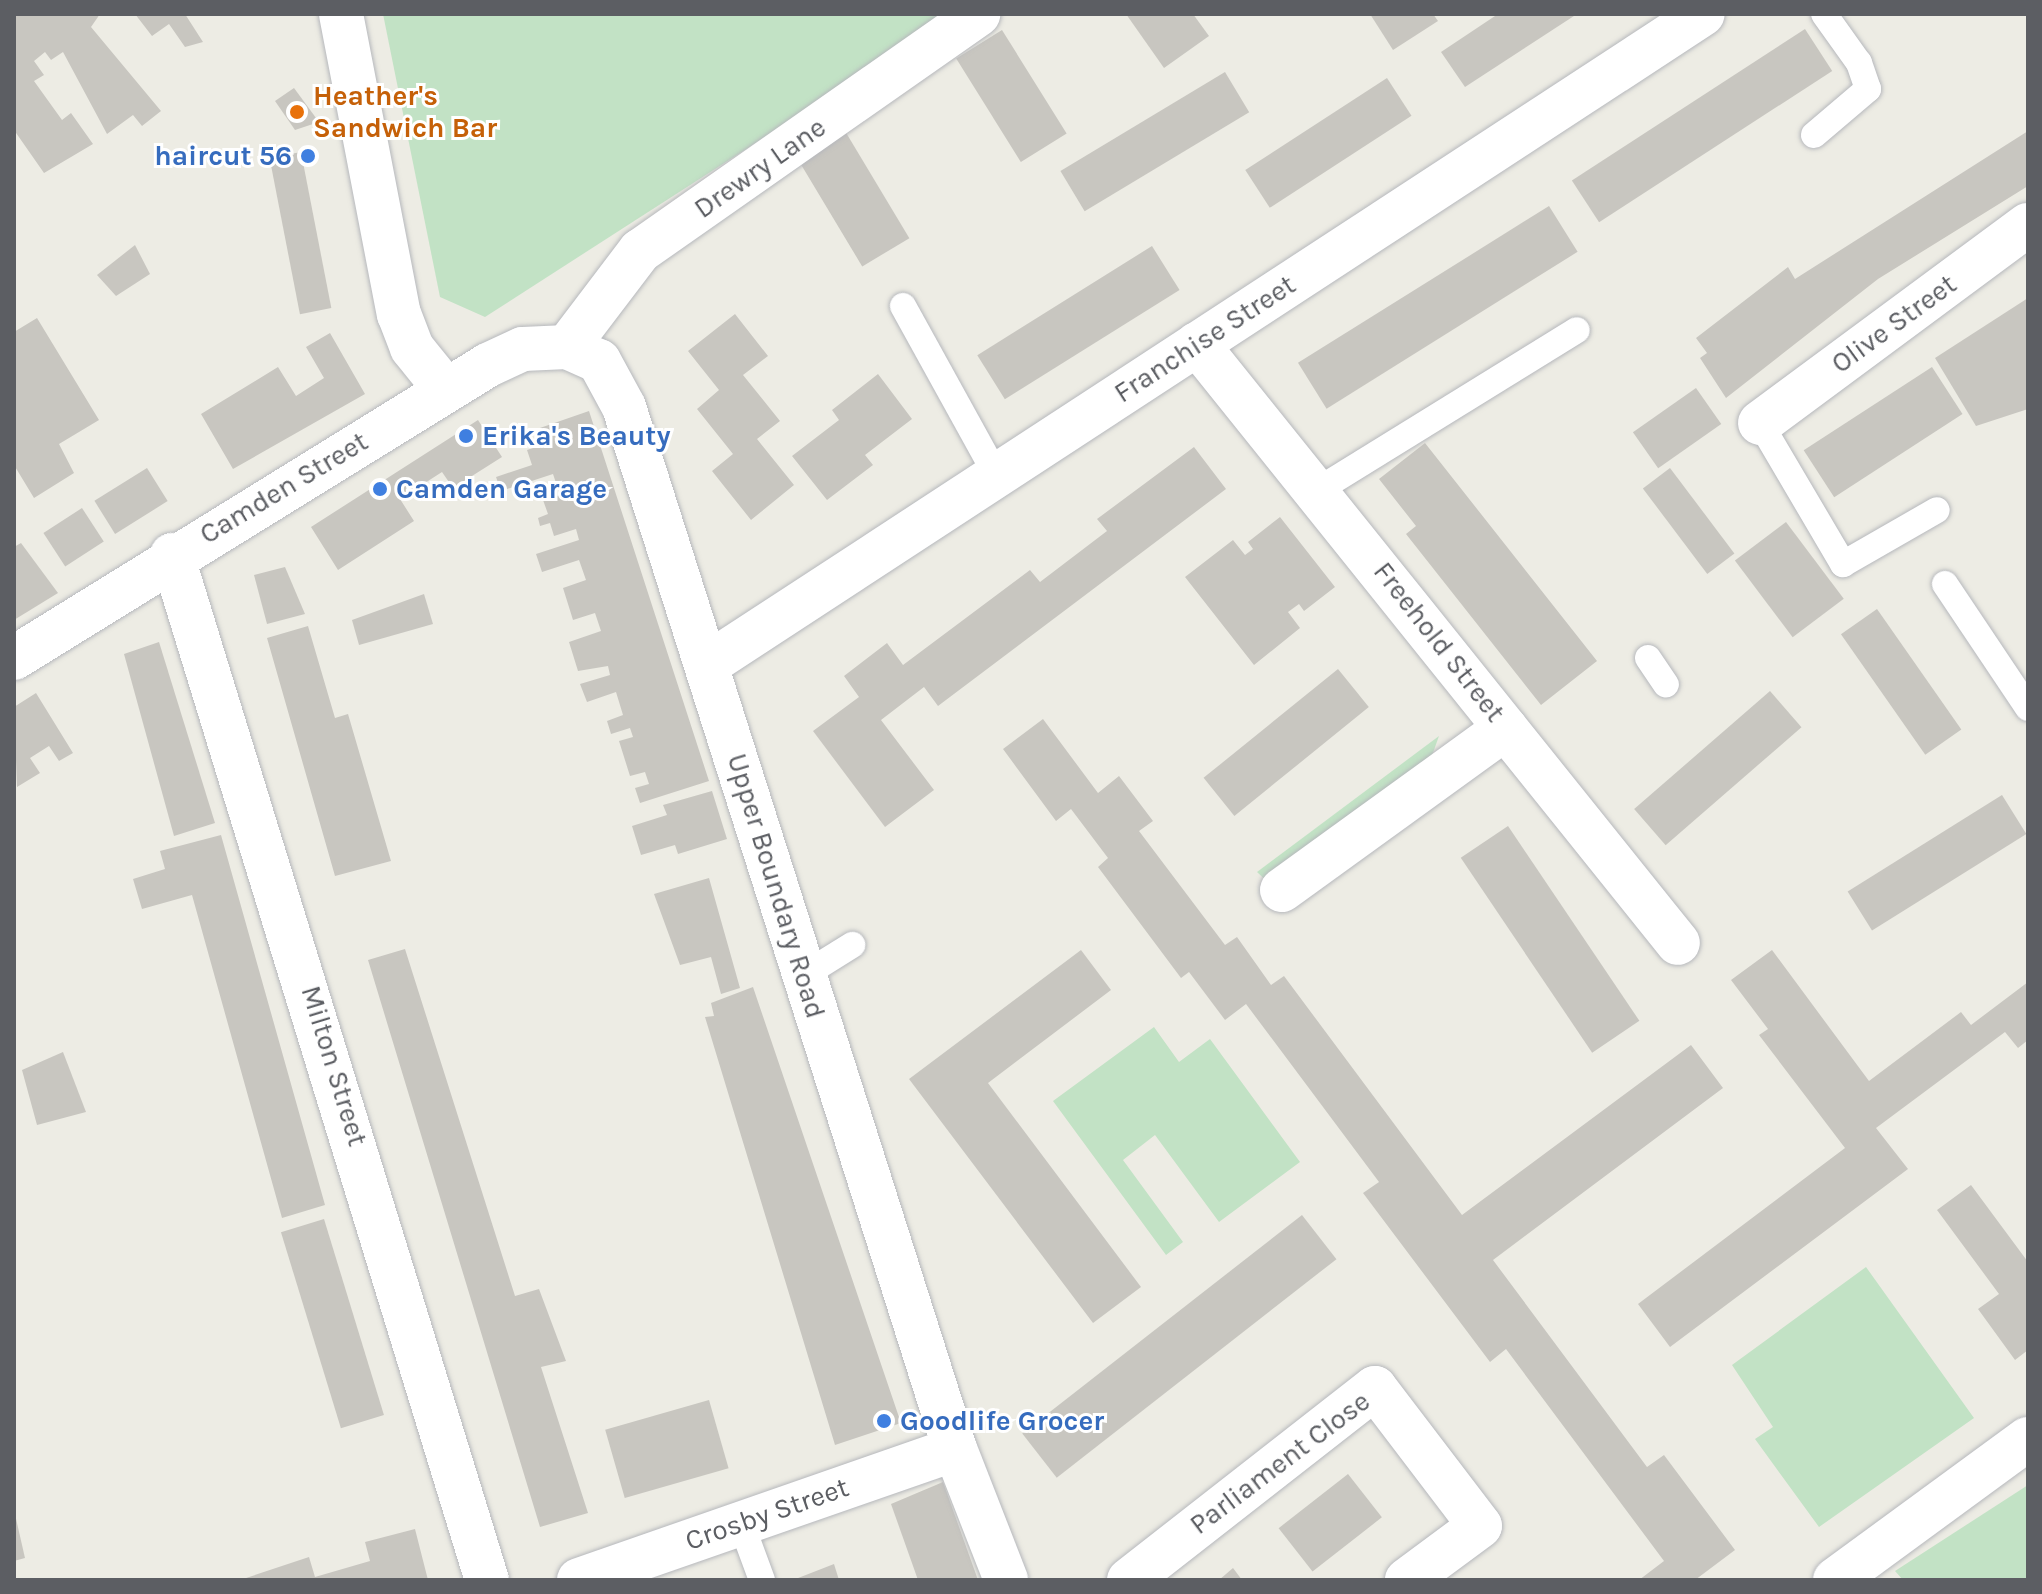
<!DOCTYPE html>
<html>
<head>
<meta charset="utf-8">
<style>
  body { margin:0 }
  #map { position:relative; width:2042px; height:1594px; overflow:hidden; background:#edece4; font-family:Karla,sans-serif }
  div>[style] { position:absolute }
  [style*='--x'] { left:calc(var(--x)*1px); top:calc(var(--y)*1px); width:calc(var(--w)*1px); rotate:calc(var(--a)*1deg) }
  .green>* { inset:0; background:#c2e2c5 }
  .building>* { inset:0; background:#c8c6c0; transform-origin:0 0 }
  .roads { filter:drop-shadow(0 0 2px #b6b8bc) drop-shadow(0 0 2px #b6b8bc) }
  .lane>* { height:26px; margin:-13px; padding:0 13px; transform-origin:13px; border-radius:13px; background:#fff }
  .street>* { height:44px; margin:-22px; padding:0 22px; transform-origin:22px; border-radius:22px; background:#fff }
  .secondary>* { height:44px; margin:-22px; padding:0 22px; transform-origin:22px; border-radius:22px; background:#fff }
  .dots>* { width:22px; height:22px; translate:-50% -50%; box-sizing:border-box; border:4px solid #fff; border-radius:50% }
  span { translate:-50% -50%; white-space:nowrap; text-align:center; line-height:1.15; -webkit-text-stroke:6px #fff; paint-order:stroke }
  .food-label { font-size:28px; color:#c56008; font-weight:700 }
  .left { translate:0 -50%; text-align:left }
  .shop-label { font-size:28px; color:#366cbe; font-weight:700 }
  .right { translate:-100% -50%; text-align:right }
  .street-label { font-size:28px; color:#5c5e63 }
  .frame { position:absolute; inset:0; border:16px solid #5c5e63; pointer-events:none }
</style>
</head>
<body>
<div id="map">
  <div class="green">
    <i style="clip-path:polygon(383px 14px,956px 14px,485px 317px,440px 297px)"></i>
    <i style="clip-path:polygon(1439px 736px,1426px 772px,1272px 886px,1257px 872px)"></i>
    <i style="clip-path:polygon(1154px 1027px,1179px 1062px,1210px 1039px,1300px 1162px,1219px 1222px,1155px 1135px,1123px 1160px,1183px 1242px,1166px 1255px,1053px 1101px)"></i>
    <i style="clip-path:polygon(1866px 1267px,1974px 1418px,1819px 1527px,1755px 1439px,1773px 1427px,1732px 1365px)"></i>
    <i style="clip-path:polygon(2028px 1485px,2028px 1580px,1903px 1580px,1895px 1571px)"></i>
  </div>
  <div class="building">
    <i style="clip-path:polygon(14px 14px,100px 14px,91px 27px,161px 111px,142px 126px,133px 115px,107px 134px,63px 52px,51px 60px,45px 52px,34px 61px,44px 75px,34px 81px,62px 120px,71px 113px,93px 144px,44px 173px,14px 130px)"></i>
    <i style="clip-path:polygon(135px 14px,185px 14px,203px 42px,185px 47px,169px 24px,152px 36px)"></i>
    <i style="clip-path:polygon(1126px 14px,1193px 14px,1209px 36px,1164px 68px)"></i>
    <i style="clip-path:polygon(1370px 14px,1433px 14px,1438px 21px,1393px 50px)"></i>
    <i style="clip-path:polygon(1498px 14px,1577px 14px,1465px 87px,1441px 52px)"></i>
    <i style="left:1805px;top:29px;width:50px;height:278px;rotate:57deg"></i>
    <i style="left:1002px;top:30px;width:122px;height:54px;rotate:58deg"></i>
    <i style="left:1225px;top:72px;width:47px;height:192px;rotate:59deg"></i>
    <i style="left:1387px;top:78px;width:45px;height:169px;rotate:57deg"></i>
    <i style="clip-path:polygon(294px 88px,319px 122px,295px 130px,275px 101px)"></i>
    <i style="left:845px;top:131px;width:125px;height:55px;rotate:59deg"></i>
    <i style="clip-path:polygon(2028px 131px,2028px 186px,1878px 279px,1726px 398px,1700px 358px,1707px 353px,1696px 338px,1788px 267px,1795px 279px)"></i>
    <i style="left:301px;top:152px;width:159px;height:32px;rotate:79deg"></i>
    <i style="left:1549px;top:206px;width:54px;height:296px;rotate:58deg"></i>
    <i style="clip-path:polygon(135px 245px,150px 274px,116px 296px,97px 275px)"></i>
    <i style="left:1152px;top:246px;width:52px;height:206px;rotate:58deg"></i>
    <i style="clip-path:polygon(2028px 298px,2028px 409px,1976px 426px,1935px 358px)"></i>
    <i style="clip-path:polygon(735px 314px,768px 356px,743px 375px,780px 421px,757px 439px,794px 485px,751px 520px,712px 471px,733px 454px,697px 409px,719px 390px,688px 351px)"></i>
    <i style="clip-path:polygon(37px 318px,99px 420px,59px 444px,74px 473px,34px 498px,14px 465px,14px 332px)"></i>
    <i style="clip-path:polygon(330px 333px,365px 394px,233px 469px,201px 414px,278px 367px,296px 396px,324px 378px,306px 347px)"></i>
    <i style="left:1932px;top:367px;width:56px;height:153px;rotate:57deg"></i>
    <i style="clip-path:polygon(878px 374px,912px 419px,865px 455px,873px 465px,827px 500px,792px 456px,839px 420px,832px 410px)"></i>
    <i style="left:1696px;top:388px;width:44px;height:77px;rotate:55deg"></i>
    <i style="clip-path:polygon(589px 411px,709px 781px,640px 803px,635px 788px,649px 784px,645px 772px,630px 776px,619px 741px,633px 737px,630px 728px,611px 734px,607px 721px,623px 715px,616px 692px,587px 702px,580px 684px,610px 675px,608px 666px,578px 671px,569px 642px,601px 631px,595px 613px,573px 620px,563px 588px,586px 580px,579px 560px,542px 572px,536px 554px,579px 540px,576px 529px,554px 536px,550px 523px,540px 526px,538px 518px,548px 514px,543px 500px,560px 495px,553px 474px,501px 491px,496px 477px,532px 465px,527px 450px,542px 445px,537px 429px)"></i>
    <i style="clip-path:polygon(478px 420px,502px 457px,453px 488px,442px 472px,400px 499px,414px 521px,338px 570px,311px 527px)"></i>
    <i style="clip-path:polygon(1425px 443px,1597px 661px,1541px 705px,1406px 534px,1416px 526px,1379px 479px)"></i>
    <i style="clip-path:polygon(1194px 447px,1226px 489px,938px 706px,924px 687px,881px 720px,934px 790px,885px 827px,813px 731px,859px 697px,844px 676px,887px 643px,903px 665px,1030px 570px,1040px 582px,1107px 531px,1097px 519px)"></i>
    <i style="left:147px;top:468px;width:39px;height:62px;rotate:58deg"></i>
    <i style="left:1670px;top:468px;width:107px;height:34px;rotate:53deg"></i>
    <i style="left:82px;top:508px;width:40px;height:46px;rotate:57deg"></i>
    <i style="clip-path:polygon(1280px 517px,1335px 587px,1304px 611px,1299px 604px,1288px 612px,1300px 628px,1254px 665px,1185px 577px,1233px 540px,1245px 555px,1253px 549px,1248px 542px)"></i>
    <i style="left:1786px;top:522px;width:96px;height:64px;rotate:53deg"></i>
    <i style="clip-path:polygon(21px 543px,58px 593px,14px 620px,14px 547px)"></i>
    <i style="clip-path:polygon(285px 567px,305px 614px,267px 624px,254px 575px)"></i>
    <i style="clip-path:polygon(424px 594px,433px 624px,359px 645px,352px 620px)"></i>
    <i style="left:1877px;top:609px;width:147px;height:44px;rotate:55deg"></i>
    <i style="clip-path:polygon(308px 626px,335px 718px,348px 714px,391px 861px,335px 876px,267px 638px)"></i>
    <i style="clip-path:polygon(159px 642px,215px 823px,174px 836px,124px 654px)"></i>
    <i style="left:1338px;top:669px;width:49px;height:173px;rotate:51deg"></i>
    <i style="left:1770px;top:691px;width:48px;height:180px;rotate:49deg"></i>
    <i style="clip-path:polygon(36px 693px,73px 753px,59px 761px,49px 746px,30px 758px,40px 773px,17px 787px,14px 707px)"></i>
    <i style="clip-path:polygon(1043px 719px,1098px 793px,1119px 776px,1153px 821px,1139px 831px,1225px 945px,1237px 937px,1271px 985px,1284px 976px,1462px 1215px,1691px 1045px,1723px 1088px,1493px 1260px,1647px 1467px,1664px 1455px,1735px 1550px,1695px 1580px,1639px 1580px,1664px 1561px,1506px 1349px,1490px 1362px,1363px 1193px,1379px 1182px,1246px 1004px,1225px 1020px,1189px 972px,1181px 978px,1098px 867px,1108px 858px,1071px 809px,1056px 821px,1003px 749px)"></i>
    <i style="clip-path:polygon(712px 791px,727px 839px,678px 854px,675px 845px,641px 855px,632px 826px,667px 815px,663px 805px)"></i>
    <i style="left:2002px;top:795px;width:46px;height:182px;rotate:58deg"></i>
    <i style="left:1508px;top:826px;width:235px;height:57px;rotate:56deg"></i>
    <i style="clip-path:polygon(221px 835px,325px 1205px,282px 1218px,192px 895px,142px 909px,133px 879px,165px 869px,160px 851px)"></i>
    <i style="clip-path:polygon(709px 878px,740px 988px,721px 994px,711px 957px,680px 965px,654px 894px)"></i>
    <i style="clip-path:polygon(405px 949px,515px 1296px,539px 1289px,566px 1361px,541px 1367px,588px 1513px,540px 1527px,368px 960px)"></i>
    <i style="clip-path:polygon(1081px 950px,1111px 990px,988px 1083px,1141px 1287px,1093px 1323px,909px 1079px)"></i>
    <i style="clip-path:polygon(1772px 950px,1869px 1081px,1961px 1012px,1971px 1025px,2028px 982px,2028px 1040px,2018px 1048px,2005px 1032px,1876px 1128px,1908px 1169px,1670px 1347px,1638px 1304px,1845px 1148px,1759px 1035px,1768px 1029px,1731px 980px)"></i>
    <i style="clip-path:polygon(753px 987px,901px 1423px,835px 1445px,705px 1017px,714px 1016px,711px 1003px)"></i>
    <i style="clip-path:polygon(63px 1052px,86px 1112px,37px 1125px,22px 1070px)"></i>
    <i style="clip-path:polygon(1971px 1185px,2028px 1262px,2028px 1350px,2015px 1360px,1978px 1309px,1999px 1294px,1937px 1210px)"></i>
    <i style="left:1302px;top:1215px;width:56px;height:355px;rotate:52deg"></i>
    <i style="left:324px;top:1219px;width:205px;height:45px;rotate:73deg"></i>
    <i style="left:709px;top:1400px;width:71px;height:108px;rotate:74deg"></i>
    <i style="left:1348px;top:1474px;width:55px;height:88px;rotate:52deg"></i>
    <i style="clip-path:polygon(943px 1482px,978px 1580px,918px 1580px,891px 1504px)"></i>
    <i style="clip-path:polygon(14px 1510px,25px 1558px,14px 1561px)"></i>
    <i style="clip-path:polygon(415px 1529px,428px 1580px,240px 1580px,309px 1557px,315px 1577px,370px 1561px,365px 1542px)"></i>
    <i style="clip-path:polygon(834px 1564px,839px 1580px,793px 1580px)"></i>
    <i style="clip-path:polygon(1233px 1568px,1242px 1580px,1219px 1580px)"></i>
  </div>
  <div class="roads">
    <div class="lane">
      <i style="--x:1814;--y:135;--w:71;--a:-40.4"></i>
      <i style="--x:1868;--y:89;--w:28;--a:-109"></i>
      <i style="--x:1859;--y:63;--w:60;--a:-125.5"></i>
      <i style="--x:903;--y:306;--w:194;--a:61.1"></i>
      <i style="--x:1760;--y:423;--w:164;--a:59.5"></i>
      <i style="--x:1843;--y:564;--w:108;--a:-29.9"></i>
      <i style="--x:1318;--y:490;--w:304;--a:-31.7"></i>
      <i style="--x:1945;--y:584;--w:149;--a:56.2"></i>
      <i style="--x:1648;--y:658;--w:32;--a:56"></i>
      <i style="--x:804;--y:975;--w:57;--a:-32"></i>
      <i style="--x:741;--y:1523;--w:61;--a:69.8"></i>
    </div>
    <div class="street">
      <i style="--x:341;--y:14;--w:306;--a:79.1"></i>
      <i style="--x:399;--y:314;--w:36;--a:69"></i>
      <i style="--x:412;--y:348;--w:54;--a:51"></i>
      <i style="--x:1197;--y:344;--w:768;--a:51.24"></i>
      <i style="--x:1760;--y:423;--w:333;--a:-36.5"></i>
      <i style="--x:172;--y:555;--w:1072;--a:72.92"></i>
      <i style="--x:14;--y:658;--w:557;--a:-31.72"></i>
      <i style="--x:488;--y:365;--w:38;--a:-25"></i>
      <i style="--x:523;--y:349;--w:44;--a:-2.6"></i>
      <i style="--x:567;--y:347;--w:121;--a:-52.8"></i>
      <i style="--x:640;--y:251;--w:413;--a:-35"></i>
      <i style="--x:708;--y:664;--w:1188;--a:-33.16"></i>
      <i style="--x:1282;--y:890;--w:276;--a:-35.9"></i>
      <i style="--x:579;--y:1580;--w:398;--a:-19.2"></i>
      <i style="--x:1129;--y:1580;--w:312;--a:-38"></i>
      <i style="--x:1375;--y:1388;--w:173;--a:52.7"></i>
      <i style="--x:1480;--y:1526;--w:91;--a:143.5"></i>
    </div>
    <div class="secondary">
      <i style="--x:567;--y:347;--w:35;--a:24"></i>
      <i style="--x:599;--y:361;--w:52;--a:61.5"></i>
      <i style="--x:624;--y:407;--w:1093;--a:72.38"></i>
      <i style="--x:955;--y:1449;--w:141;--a:68.7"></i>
      <i style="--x:1835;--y:1580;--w:239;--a:-36.2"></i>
    </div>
  </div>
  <div class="dots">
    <i style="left:297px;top:112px;background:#e8710a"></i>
    <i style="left:308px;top:156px;background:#3f7fe0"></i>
    <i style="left:466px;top:436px;background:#3f7fe0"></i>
    <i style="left:380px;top:489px;background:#3f7fe0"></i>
    <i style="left:884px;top:1421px;background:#3f7fe0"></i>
  </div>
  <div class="food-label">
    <span class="left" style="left:313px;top:112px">Heather's<br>Sandwich Bar</span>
  </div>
  <div class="shop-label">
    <span class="right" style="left:292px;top:156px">haircut 56</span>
    <span class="left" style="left:482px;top:436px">Erika's Beauty</span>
    <span class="left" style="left:396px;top:489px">Camden Garage</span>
    <span class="left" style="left:900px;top:1421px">Goodlife Grocer</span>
  </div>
  <div class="street-label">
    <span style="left:760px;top:168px;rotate:-35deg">Drewry Lane</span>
    <span style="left:1894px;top:324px;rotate:-36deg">Olive Street</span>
    <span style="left:1205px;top:339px;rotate:-33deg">Franchise Street</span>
    <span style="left:284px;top:488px;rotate:-31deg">Camden Street</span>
    <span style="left:1439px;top:642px;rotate:52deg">Freehold Street</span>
    <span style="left:776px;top:886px;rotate:73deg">Upper Boundary Road</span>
    <span style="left:334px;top:1066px;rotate:73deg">Milton Street</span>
    <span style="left:1280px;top:1463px;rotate:-37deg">Parliament Close</span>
    <span style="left:767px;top:1514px;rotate:-19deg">Crosby Street</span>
  </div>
  <div class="frame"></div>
</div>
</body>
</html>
